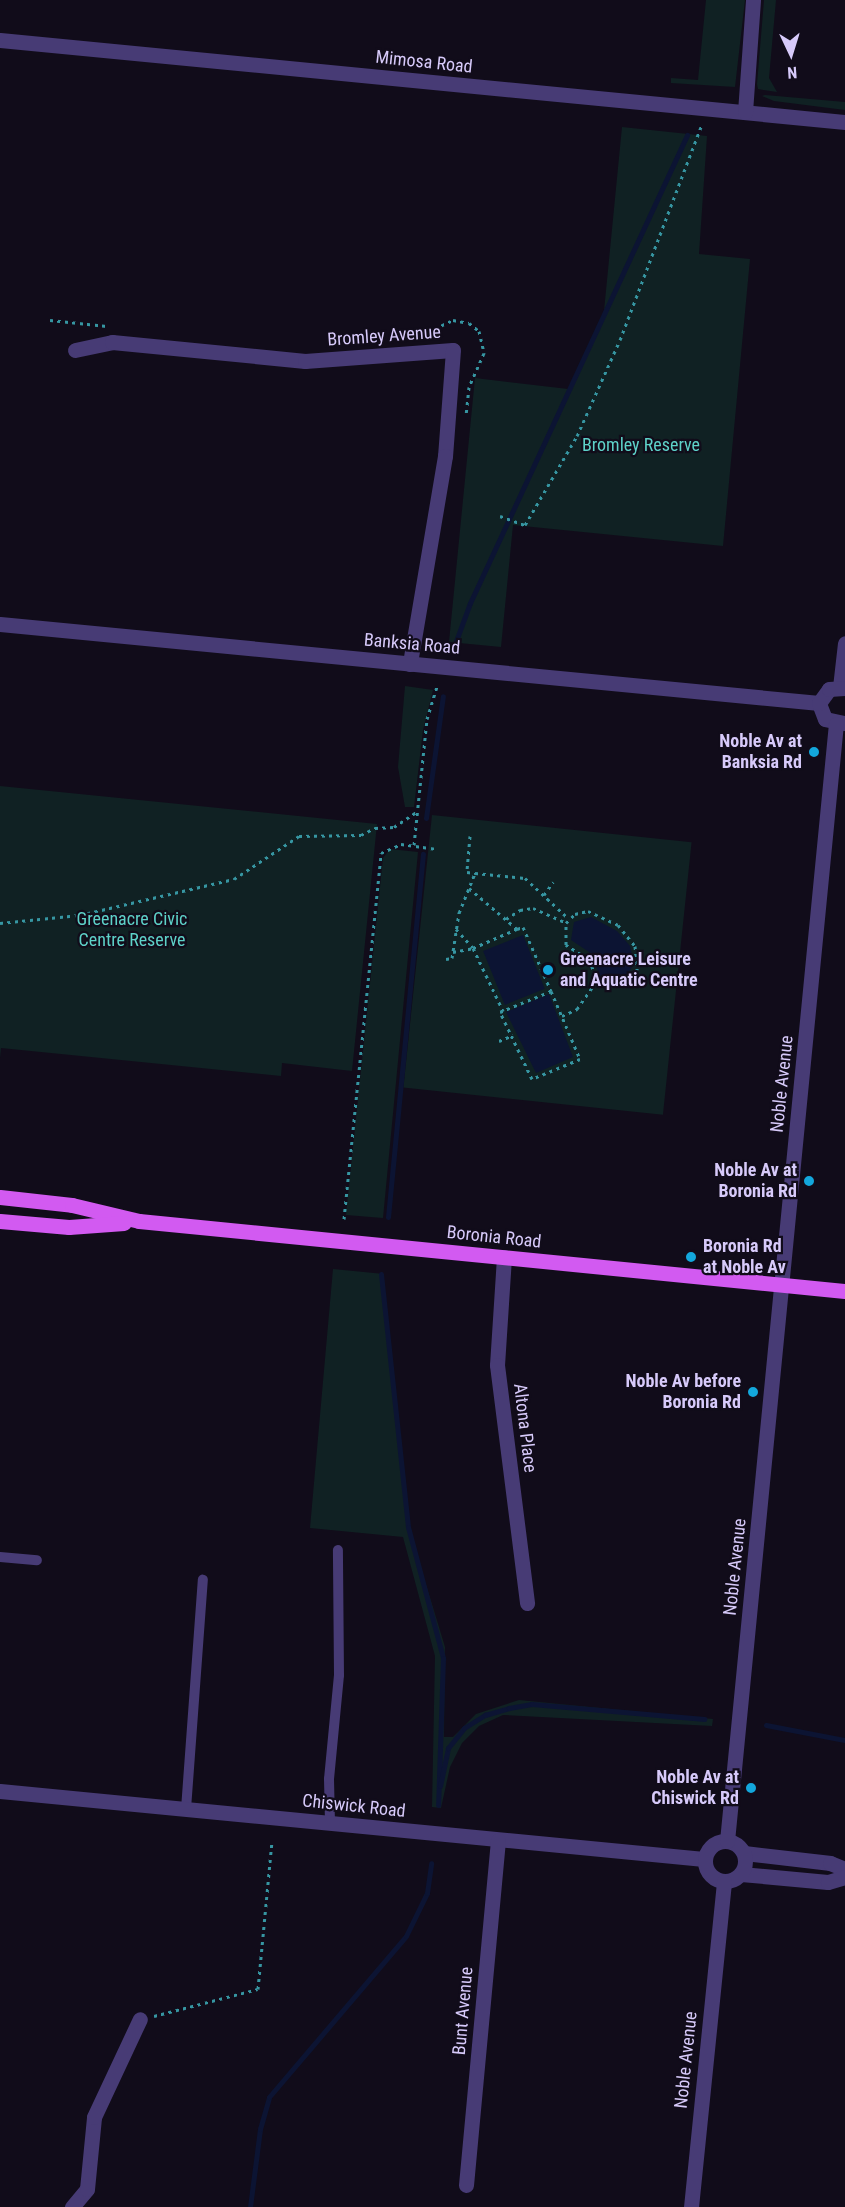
<!DOCTYPE html>
<html>
<head>
<meta charset="utf-8">
<style>
  body { margin:0 }
  #map { position:relative; width:845px; height:2207px; overflow:hidden; background:#110c1a; font-family:"Roboto Condensed",sans-serif }
  div>[style] { position:absolute }
  [style*='--x'] { left:calc(var(--x)*1px); top:calc(var(--y)*1px); width:calc(var(--w)*1px); rotate:calc(var(--a)*1deg) }
  .green>* { inset:0; background:#102123; transform-origin:0 0 }
  .water>* { inset:0; background:#0c1433; transform-origin:0 0 }
  .stream>* { height:5px; margin:-2.5px; padding:0 2.5px; transform-origin:2.5px; border-radius:2.5px; background:#0c1433 }
  .path>* { height:3px; margin-top:-1.5px; transform-origin:0; background:repeating-linear-gradient(90deg,#3696a2 0 3px,transparent 0 7.5px) }
  .service>* { height:10px; margin:-5px; padding:0 5px; transform-origin:5px; border-radius:5px; background:#473b75 }
  .minor>* { height:15px; margin:-7.5px; padding:0 7.5px; transform-origin:7.5px; border-radius:7.5px; background:#473b75 }
  .tertiary>* { height:15px; margin:-7.5px; padding:0 7.5px; transform-origin:7.5px; border-radius:7.5px; background:#473b75 }
  .tertiary>.ring { margin:-7.5px; padding:0; box-sizing:content-box; background:none; border:15px solid #473b75; border-radius:50% }
  .primary>* { height:15px; margin:-7.5px; padding:0 7.5px; transform-origin:7.5px; border-radius:7.5px; background:#d25af1 }
  .dots>* { width:16px; height:16px; translate:-50% -50%; box-sizing:border-box; border:3px solid #110c1a; border-radius:50% }
  span { translate:-50% -50%; white-space:nowrap; text-align:center; line-height:1.15; -webkit-text-stroke:4.5px #110c1a; paint-order:stroke }
  .street-label { font-size:18px; color:#d7cafa }
  .park-label { font-size:18px; color:#5ed2c9 }
  .poi-label { font-size:18px; color:#d7cafa; font-weight:700 }
  .right { translate:-100% -50%; text-align:right }
  .left { translate:0 -50%; text-align:left }
  .north { position:absolute; left:761px; top:24px; width:60px; height:60px; -webkit-text-stroke:4px #110c1a; paint-order:stroke; rotate:176deg; font-size:16px; font-weight:700; line-height:24px; text-align:center; color:#d7cafa }
  .north::after { content:''; display:block; margin:auto; width:21px; height:27px; background:#d7cafa; clip-path:polygon(50% 0,100% 100%,50% 72%,0 100%) }
</style>
</head>
<body>
<div id="map">
  <div class="green">
    <i style="clip-path:polygon(706px 0,745px 0,735px 87px,671px 83px,671px 78px,698px 80px)"></i>
    <i style="clip-path:polygon(764px 0,776px 0,769px 78px,777px 92px,758px 89px,757px 84px)"></i>
    <i style="clip-path:polygon(765px 95px,845px 102px,845px 110px,774px 101px,762px 96px)"></i>
    <i style="clip-path:polygon(622px 127px,707px 136px,699px 254px,750px 259px,723px 546px,513px 525px,501px 647px,449px 642px,475px 378px,568px 389px,604px 311px)"></i>
    <i style="clip-path:polygon(405px 686px,433px 690px,423px 730px,414px 807px,405px 807px,398px 767px)"></i>
    <i style="clip-path:polygon(0 786px,377px 824px,352px 1071px,282px 1063px,281px 1076px,1px 1048px,0 1058px)"></i>
    <i style="left:432px;top:815px;width:261px;height:274px;rotate:6deg"></i>
    <i style="clip-path:polygon(390px 849px,418px 852px,383px 1218px,346px 1215px,383px 858px)"></i>
    <i style="clip-path:polygon(333px 1269px,384px 1274px,383px 1291px,411px 1535px,445px 1647px,444px 1737px,453px 1737px,476px 1714px,519px 1700px,713px 1719px,712px 1726px,503px 1715px,479px 1726px,462px 1743px,450px 1767px,441px 1808px,432px 1807px,435px 1656px,403px 1537px,310px 1528px)"></i>
  </div>
  <div class="water">
    <i style="clip-path:polygon(591px 917px,617px 931px,630px 946px,634px 964px,624px 979px,610px 982px,601px 977px,589px 952px,571px 940px,574px 922px)"></i>
    <i style="left:523px;top:935px;width:58px;height:43px;rotate:68deg"></i>
    <i style="clip-path:polygon(549px 994px,573px 1057px,536px 1073px,506px 1012px)"></i>
  </div>
  <div class="stream">
    <i style="--x:456;--y:641;--w:40;--a:-69.8"></i>
    <i style="--x:470;--y:603;--w:516;--a:-65.12"></i>
    <i style="--x:426;--y:818;--w:123;--a:-82.1"></i>
    <i style="--x:388;--y:1217;--w:365;--a:-84.5"></i>
    <i style="--x:381;--y:1274;--w:254;--a:83.9"></i>
    <i style="--x:408;--y:1527;--w:136;--a:75"></i>
    <i style="--x:443;--y:1658;--w:147;--a:91.9"></i>
    <i style="--x:766;--y:1725;--w:80;--a:10.8"></i>
    <i style="--x:440;--y:1786;--w:39;--a:-78"></i>
    <i style="--x:448;--y:1748;--w:26;--a:-51"></i>
    <i style="--x:464;--y:1728;--w:25;--a:-32"></i>
    <i style="--x:485;--y:1715;--w:25;--a:-16"></i>
    <i style="--x:509;--y:1708;--w:23;--a:-10"></i>
    <i style="--x:532;--y:1704;--w:173;--a:5"></i>
    <i style="--x:250;--y:2207;--w:79;--a:-82.7"></i>
    <i style="--x:260;--y:2129;--w:33;--a:-74"></i>
    <i style="--x:269;--y:2097;--w:211;--a:-49.6"></i>
    <i style="--x:406;--y:1936;--w:48;--a:-64"></i>
    <i style="--x:427;--y:1893;--w:30;--a:-82"></i>
  </div>
  <div class="path">
    <i style="--x:50;--y:320;--w:57;--a:6"></i>
    <i style="--x:421;--y:335;--w:35;--a:-25"></i>
    <i style="--x:453;--y:320;--w:16;--a:11"></i>
    <i style="--x:469;--y:323;--w:13;--a:39"></i>
    <i style="--x:479;--y:331;--w:23;--a:77"></i>
    <i style="--x:484;--y:353;--w:37;--a:114"></i>
    <i style="--x:469;--y:387;--w:29;--a:96"></i>
    <i style="--x:500;--y:516;--w:27;--a:20"></i>
    <i style="--x:525;--y:525;--w:103;--a:-59.7"></i>
    <i style="--x:577;--y:436;--w:105;--a:-65.9"></i>
    <i style="--x:620;--y:340;--w:231;--a:-69.2"></i>
    <i style="--x:470;--y:836;--w:36;--a:95"></i>
    <i style="--x:467;--y:872;--w:8;--a:7"></i>
    <i style="--x:414;--y:845;--w:127;--a:-84.1"></i>
    <i style="--x:427;--y:719;--w:34;--a:-73"></i>
    <i style="--x:544;--y:895;--w:16;--a:-55"></i>
    <i style="--x:588;--y:911;--w:33;--a:25"></i>
    <i style="--x:618;--y:925;--w:27;--a:51"></i>
    <i style="--x:635;--y:946;--w:24;--a:85"></i>
    <i style="--x:637;--y:970;--w:15;--a:127"></i>
    <i style="--x:628;--y:982;--w:15;--a:164"></i>
    <i style="--x:614;--y:986;--w:15;--a:-164"></i>
    <i style="--x:600;--y:982;--w:27;--a:-118"></i>
    <i style="--x:587;--y:958;--w:25;--a:-148"></i>
    <i style="--x:566;--y:945;--w:22;--a:-90"></i>
    <i style="--x:566;--y:923;--w:13;--a:-45"></i>
    <i style="--x:575;--y:914;--w:13;--a:-13"></i>
    <i style="--x:506;--y:919;--w:17;--a:-33"></i>
    <i style="--x:520;--y:910;--w:13;--a:-9"></i>
    <i style="--x:533;--y:908;--w:36;--a:24"></i>
    <i style="--x:0;--y:923;--w:80;--a:-5.7"></i>
    <i style="--x:80;--y:915;--w:158;--a:-13.2"></i>
    <i style="--x:234;--y:879;--w:78;--a:-33.5"></i>
    <i style="--x:299;--y:836;--w:62;--a:-0.9"></i>
    <i style="--x:361;--y:835;--w:16;--a:-27"></i>
    <i style="--x:375;--y:828;--w:19;--a:-3"></i>
    <i style="--x:394;--y:827;--w:27;--a:-34"></i>
    <i style="--x:456;--y:929;--w:25;--a:48"></i>
    <i style="--x:473;--y:948;--w:48;--a:-23.4"></i>
    <i style="--x:517;--y:929;--w:63;--a:-139.5"></i>
    <i style="--x:517;--y:929;--w:6;--a:-18"></i>
    <i style="--x:523;--y:927;--w:70;--a:66.4"></i>
    <i style="--x:551;--y:991;--w:74;--a:66.9"></i>
    <i style="--x:580;--y:1059;--w:52;--a:157.4"></i>
    <i style="--x:532;--y:1079;--w:74;--a:-115.5"></i>
    <i style="--x:500;--y:1012;--w:55;--a:-22.4"></i>
    <i style="--x:453;--y:952;--w:20;--a:-11"></i>
    <i style="--x:473;--y:948;--w:70;--a:64.5"></i>
    <i style="--x:446;--y:959;--w:6;--a:-9"></i>
    <i style="--x:452;--y:958;--w:46;--a:-81.2"></i>
    <i style="--x:459;--y:913;--w:43;--a:-68.2"></i>
    <i style="--x:475;--y:873;--w:50;--a:5.7"></i>
    <i style="--x:525;--y:878;--w:60;--a:43"></i>
    <i style="--x:562;--y:1016;--w:17;--a:-25"></i>
    <i style="--x:577;--y:1009;--w:35;--a:-55"></i>
    <i style="--x:499;--y:1041;--w:15;--a:-23"></i>
    <i style="--x:344;--y:1219;--w:368;--a:-84.2"></i>
    <i style="--x:381;--y:853;--w:22;--a:-24"></i>
    <i style="--x:401;--y:844;--w:36;--a:8"></i>
    <i style="--x:154;--y:2016;--w:107;--a:-14.6"></i>
    <i style="--x:258;--y:1989;--w:150;--a:-84.6"></i>
  </div>
  <div class="service">
    <i style="--x:0;--y:1557;--w:37;--a:5"></i>
    <i style="--x:186;--y:1809;--w:230;--a:-85.8"></i>
    <i style="--x:330;--y:1823;--w:44;--a:-91.3"></i>
    <i style="--x:329;--y:1779;--w:104;--a:-84.5"></i>
    <i style="--x:339;--y:1675;--w:125;--a:-90.5"></i>
  </div>
  <div class="minor">
    <i style="--x:0;--y:40;--w:849;--a:5.54"></i>
    <i style="--x:745;--y:112;--w:112;--a:-85.9"></i>
    <i style="--x:75;--y:350;--w:38;--a:-12"></i>
    <i style="--x:112;--y:342;--w:194;--a:5.6"></i>
    <i style="--x:305;--y:361;--w:148;--a:-4.3"></i>
    <i style="--x:453;--y:350;--w:106;--a:94.3"></i>
    <i style="--x:445;--y:456;--w:211;--a:99.6"></i>
    <i style="--x:0;--y:624;--w:823;--a:5.51"></i>
    <i style="--x:504;--y:1257;--w:108;--a:93.7"></i>
    <i style="--x:497;--y:1365;--w:240;--a:82.8"></i>
    <i style="--x:0;--y:1791;--w:707;--a:5.52"></i>
    <i style="--x:744;--y:1853;--w:87;--a:6.6"></i>
    <i style="--x:830;--y:1863;--w:16;--a:22"></i>
    <i style="--x:741;--y:1874;--w:87;--a:5.3"></i>
    <i style="--x:828;--y:1882;--w:18;--a:-16"></i>
    <i style="--x:466;--y:2185;--w:346;--a:-84.7"></i>
    <i style="--x:72;--y:2207;--w:23;--a:-50"></i>
    <i style="--x:87;--y:2189;--w:72;--a:-84.4"></i>
    <i style="--x:94;--y:2117;--w:108;--a:-64.9"></i>
  </div>
  <div class="tertiary">
    <i style="--x:840;--y:687;--w:44;--a:-83.5"></i>
    <i style="--x:844;--y:723;--w:19;--a:-168"></i>
    <i style="--x:825;--y:719;--w:17;--a:-111"></i>
    <i style="--x:819;--y:703;--w:17;--a:-54"></i>
    <i style="--x:829;--y:689;--w:16;--a:-4"></i>
    <i class="ring" style="left:705px;top:1841px;width:25px;height:25px"></i>
    <i style="--x:727;--y:1841;--w:1122;--a:-84.43"></i>
    <i style="--x:691;--y:2207;--w:327;--a:-84.2"></i>
  </div>
  <div class="primary">
    <i style="--x:0;--y:1197;--w:72;--a:6.3"></i>
    <i style="--x:72;--y:1205;--w:69;--a:13.4"></i>
    <i style="--x:139;--y:1221;--w:709;--a:5.66"></i>
    <i style="--x:0;--y:1221;--w:69;--a:5"></i>
    <i style="--x:69;--y:1227;--w:55;--a:-4.2"></i>
  </div>
  <div class="dots">
    <i style="left:814px;top:752px;background:#13a7dc"></i>
    <i style="left:548px;top:970px;background:#13a7dc"></i>
    <i style="left:809px;top:1181px;background:#13a7dc"></i>
    <i style="left:691px;top:1257px;background:#13a7dc"></i>
    <i style="left:753px;top:1392px;background:#13a7dc"></i>
    <i style="left:751px;top:1788px;background:#13a7dc"></i>
  </div>
  <div class="street-label">
    <span style="left:424px;top:62px;rotate:6deg">Mimosa Road</span>
    <span style="left:384px;top:336px;rotate:-4deg">Bromley Avenue</span>
    <span style="left:412px;top:644px;rotate:5deg">Banksia Road</span>
    <span style="left:782px;top:1084px;rotate:-84deg">Noble Avenue</span>
    <span style="left:494px;top:1237px;rotate:6deg">Boronia Road</span>
    <span style="left:525px;top:1428px;rotate:83deg">Altona Place</span>
    <span style="left:735px;top:1567px;rotate:-84deg">Noble Avenue</span>
    <span style="left:354px;top:1806px;rotate:6deg">Chiswick Road</span>
    <span style="left:463px;top:2011px;rotate:-85deg">Bunt Avenue</span>
    <span style="left:686px;top:2060px;rotate:-84deg">Noble Avenue</span>
  </div>
  <div class="park-label">
    <span style="left:641px;top:445px">Bromley Reserve</span>
    <span style="left:132px;top:930px">Greenacre Civic<br>Centre Reserve</span>
  </div>
  <div class="poi-label">
    <span class="right" style="left:802px;top:752px">Noble Av at<br>Banksia Rd</span>
    <span class="left" style="left:560px;top:970px">Greenacre Leisure<br>and Aquatic Centre</span>
    <span class="right" style="left:797px;top:1181px">Noble Av at<br>Boronia Rd</span>
    <span class="left" style="left:703px;top:1257px">Boronia Rd<br>at Noble Av</span>
    <span class="right" style="left:741px;top:1392px">Noble Av before<br>Boronia Rd</span>
    <span class="right" style="left:739px;top:1788px">Noble Av at<br>Chiswick Rd</span>
  </div>
  <div class="north">N</div>
</div>
</body>
</html>
